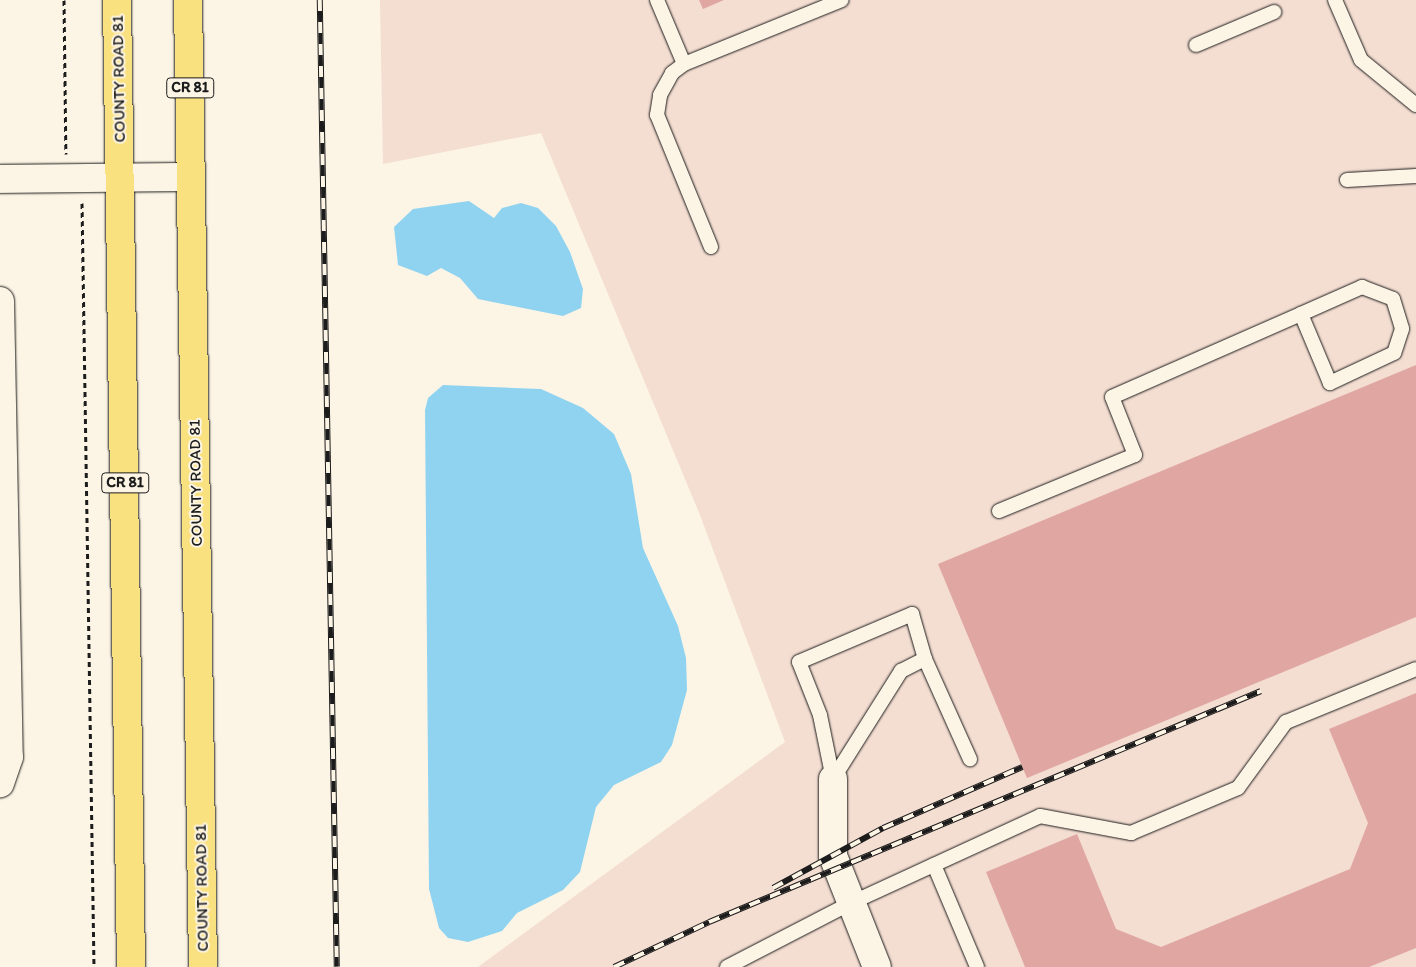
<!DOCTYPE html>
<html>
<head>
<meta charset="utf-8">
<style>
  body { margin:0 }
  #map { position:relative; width:1416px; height:967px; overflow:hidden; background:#fcf5e5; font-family:Itim,sans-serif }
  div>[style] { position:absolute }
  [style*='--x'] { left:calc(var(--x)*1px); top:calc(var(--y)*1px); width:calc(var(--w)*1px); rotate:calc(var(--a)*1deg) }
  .built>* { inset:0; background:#f4ddd1 }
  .water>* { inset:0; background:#90d3f1 }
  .building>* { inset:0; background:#e0a6a2 }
  .path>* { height:3px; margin-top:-1.5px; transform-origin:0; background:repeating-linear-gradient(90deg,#1c1c1c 0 5px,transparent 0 9px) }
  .roads { filter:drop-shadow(0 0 1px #1c1c1c) drop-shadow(0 0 1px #1c1c1c) }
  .service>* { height:14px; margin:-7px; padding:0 7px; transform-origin:7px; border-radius:7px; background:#fcf5e5 }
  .minor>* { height:28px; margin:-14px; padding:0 14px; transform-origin:14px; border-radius:14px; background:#fcf5e5 }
  .trunk>* { height:28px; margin:-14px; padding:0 14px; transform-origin:14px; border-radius:14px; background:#fae180 }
  .rail>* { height:5.5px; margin-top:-2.75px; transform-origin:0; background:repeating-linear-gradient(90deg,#fcf5e5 0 11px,#1c1c1c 0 22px); box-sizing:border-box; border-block:1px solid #1c1c1c }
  span { translate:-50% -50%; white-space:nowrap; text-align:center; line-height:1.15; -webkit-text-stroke:4px #fcf5e5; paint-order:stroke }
  .shield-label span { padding:1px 4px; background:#fcf5e5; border:1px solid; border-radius:4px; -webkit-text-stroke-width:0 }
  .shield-label { font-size:15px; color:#1c1c1c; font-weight:700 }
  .street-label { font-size:16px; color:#1c1c1c }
</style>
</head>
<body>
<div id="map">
  <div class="built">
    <i style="clip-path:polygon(380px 0,1416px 0,1416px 967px,478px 967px,785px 742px,700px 515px,541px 133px,383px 164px)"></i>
  </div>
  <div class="water">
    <i style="clip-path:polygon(469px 201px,494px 218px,502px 208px,521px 203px,538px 208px,556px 226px,570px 252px,583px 289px,581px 308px,563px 316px,478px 299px,460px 278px,441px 268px,427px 276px,398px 265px,394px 227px,413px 209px)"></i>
    <i style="clip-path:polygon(443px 385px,541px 389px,583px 408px,614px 434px,631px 474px,643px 548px,678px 626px,686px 658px,687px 690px,672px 745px,661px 762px,614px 785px,596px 807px,580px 872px,563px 890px,517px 913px,502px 931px,468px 942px,448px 938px,439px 928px,429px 889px,425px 410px,428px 398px)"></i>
  </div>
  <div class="building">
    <i style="clip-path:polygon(699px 0,724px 0,703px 9px)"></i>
    <i style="clip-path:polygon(1416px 365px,1416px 617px,1027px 778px,938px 564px)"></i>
    <i style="clip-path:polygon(1416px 693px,1416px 948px,1369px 967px,1025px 967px,986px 872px,1077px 834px,1116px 929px,1161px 947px,1350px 869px,1368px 823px,1329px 729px)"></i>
  </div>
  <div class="path">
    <i style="--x:64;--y:0;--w:154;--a:89.3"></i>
    <i style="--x:82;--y:203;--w:764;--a:89.1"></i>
  </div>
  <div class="roads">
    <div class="service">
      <i style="--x:657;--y:0;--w:69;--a:67.1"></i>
      <i style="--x:1335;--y:0;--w:65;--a:66.6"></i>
      <i style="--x:1361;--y:60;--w:71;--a:39.3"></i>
      <i style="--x:1196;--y:45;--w:85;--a:-22.9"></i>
      <i style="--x:1347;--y:180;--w:69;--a:-3.3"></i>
      <i style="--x:711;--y:247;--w:143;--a:-112.2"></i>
      <i style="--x:657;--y:115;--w:20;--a:-81"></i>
      <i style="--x:660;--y:95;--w:25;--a:-61"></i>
      <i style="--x:672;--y:73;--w:15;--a:-37"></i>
      <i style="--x:684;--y:64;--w:170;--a:-22.1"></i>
      <i style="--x:999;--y:511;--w:147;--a:-22.4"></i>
      <i style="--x:1135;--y:455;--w:62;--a:-111.6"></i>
      <i style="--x:1112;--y:397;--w:206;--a:-23.7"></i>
      <i style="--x:1301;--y:314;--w:67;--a:-23.9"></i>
      <i style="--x:1362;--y:287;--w:33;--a:21"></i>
      <i style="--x:1393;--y:299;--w:31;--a:73"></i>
      <i style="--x:1402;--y:329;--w:25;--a:108"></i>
      <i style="--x:1394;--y:353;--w:71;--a:154.9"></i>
      <i style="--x:1330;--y:383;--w:75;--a:-112.8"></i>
      <i style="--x:833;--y:779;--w:65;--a:-101.5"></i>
      <i style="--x:820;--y:715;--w:57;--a:-111.6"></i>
      <i style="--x:799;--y:662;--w:123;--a:-23"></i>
      <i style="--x:912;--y:614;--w:47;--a:73.9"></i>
      <i style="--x:833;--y:779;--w:128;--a:-57.8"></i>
      <i style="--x:901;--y:671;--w:27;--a:-27"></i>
      <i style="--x:925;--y:659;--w:110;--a:65.8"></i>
      <i style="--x:934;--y:865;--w:111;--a:67.1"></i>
      <i style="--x:727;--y:967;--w:140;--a:-27.3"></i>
      <i style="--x:851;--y:903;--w:208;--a:-24.7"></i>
      <i style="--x:1040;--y:816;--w:93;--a:10.6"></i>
      <i style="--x:1131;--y:833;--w:116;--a:-22.8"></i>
      <i style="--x:1238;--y:788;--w:82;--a:-54"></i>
      <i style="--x:1286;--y:722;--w:140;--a:-22.2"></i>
    </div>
    <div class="minor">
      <i style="--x:0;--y:179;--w:191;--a:-0.6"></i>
      <i style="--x:0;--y:301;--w:456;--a:88.9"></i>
      <i style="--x:9;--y:757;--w:28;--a:109"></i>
      <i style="--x:833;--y:779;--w:77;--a:90"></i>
      <i style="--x:833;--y:856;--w:119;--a:68.4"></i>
    </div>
    <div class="trunk">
      <i style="--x:117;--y:0;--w:967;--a:89.17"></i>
      <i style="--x:188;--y:0;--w:967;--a:89.11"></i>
    </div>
  </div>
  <div class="rail">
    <i style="--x:320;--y:0;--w:967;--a:88.99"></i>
    <i style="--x:773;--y:888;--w:125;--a:-28.6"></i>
    <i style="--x:883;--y:828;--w:152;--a:-23.7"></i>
    <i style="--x:614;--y:967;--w:105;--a:-25.3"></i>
    <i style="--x:709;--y:922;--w:598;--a:-22.71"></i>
  </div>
  <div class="shield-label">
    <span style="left:190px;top:88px">CR 81</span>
    <span style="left:125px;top:483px">CR 81</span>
  </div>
  <div class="street-label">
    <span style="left:119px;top:79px;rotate:-91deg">COUNTY ROAD 81</span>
    <span style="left:196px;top:483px;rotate:-91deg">COUNTY ROAD 81</span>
    <span style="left:202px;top:888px;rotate:-91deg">COUNTY ROAD 81</span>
  </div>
</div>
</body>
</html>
